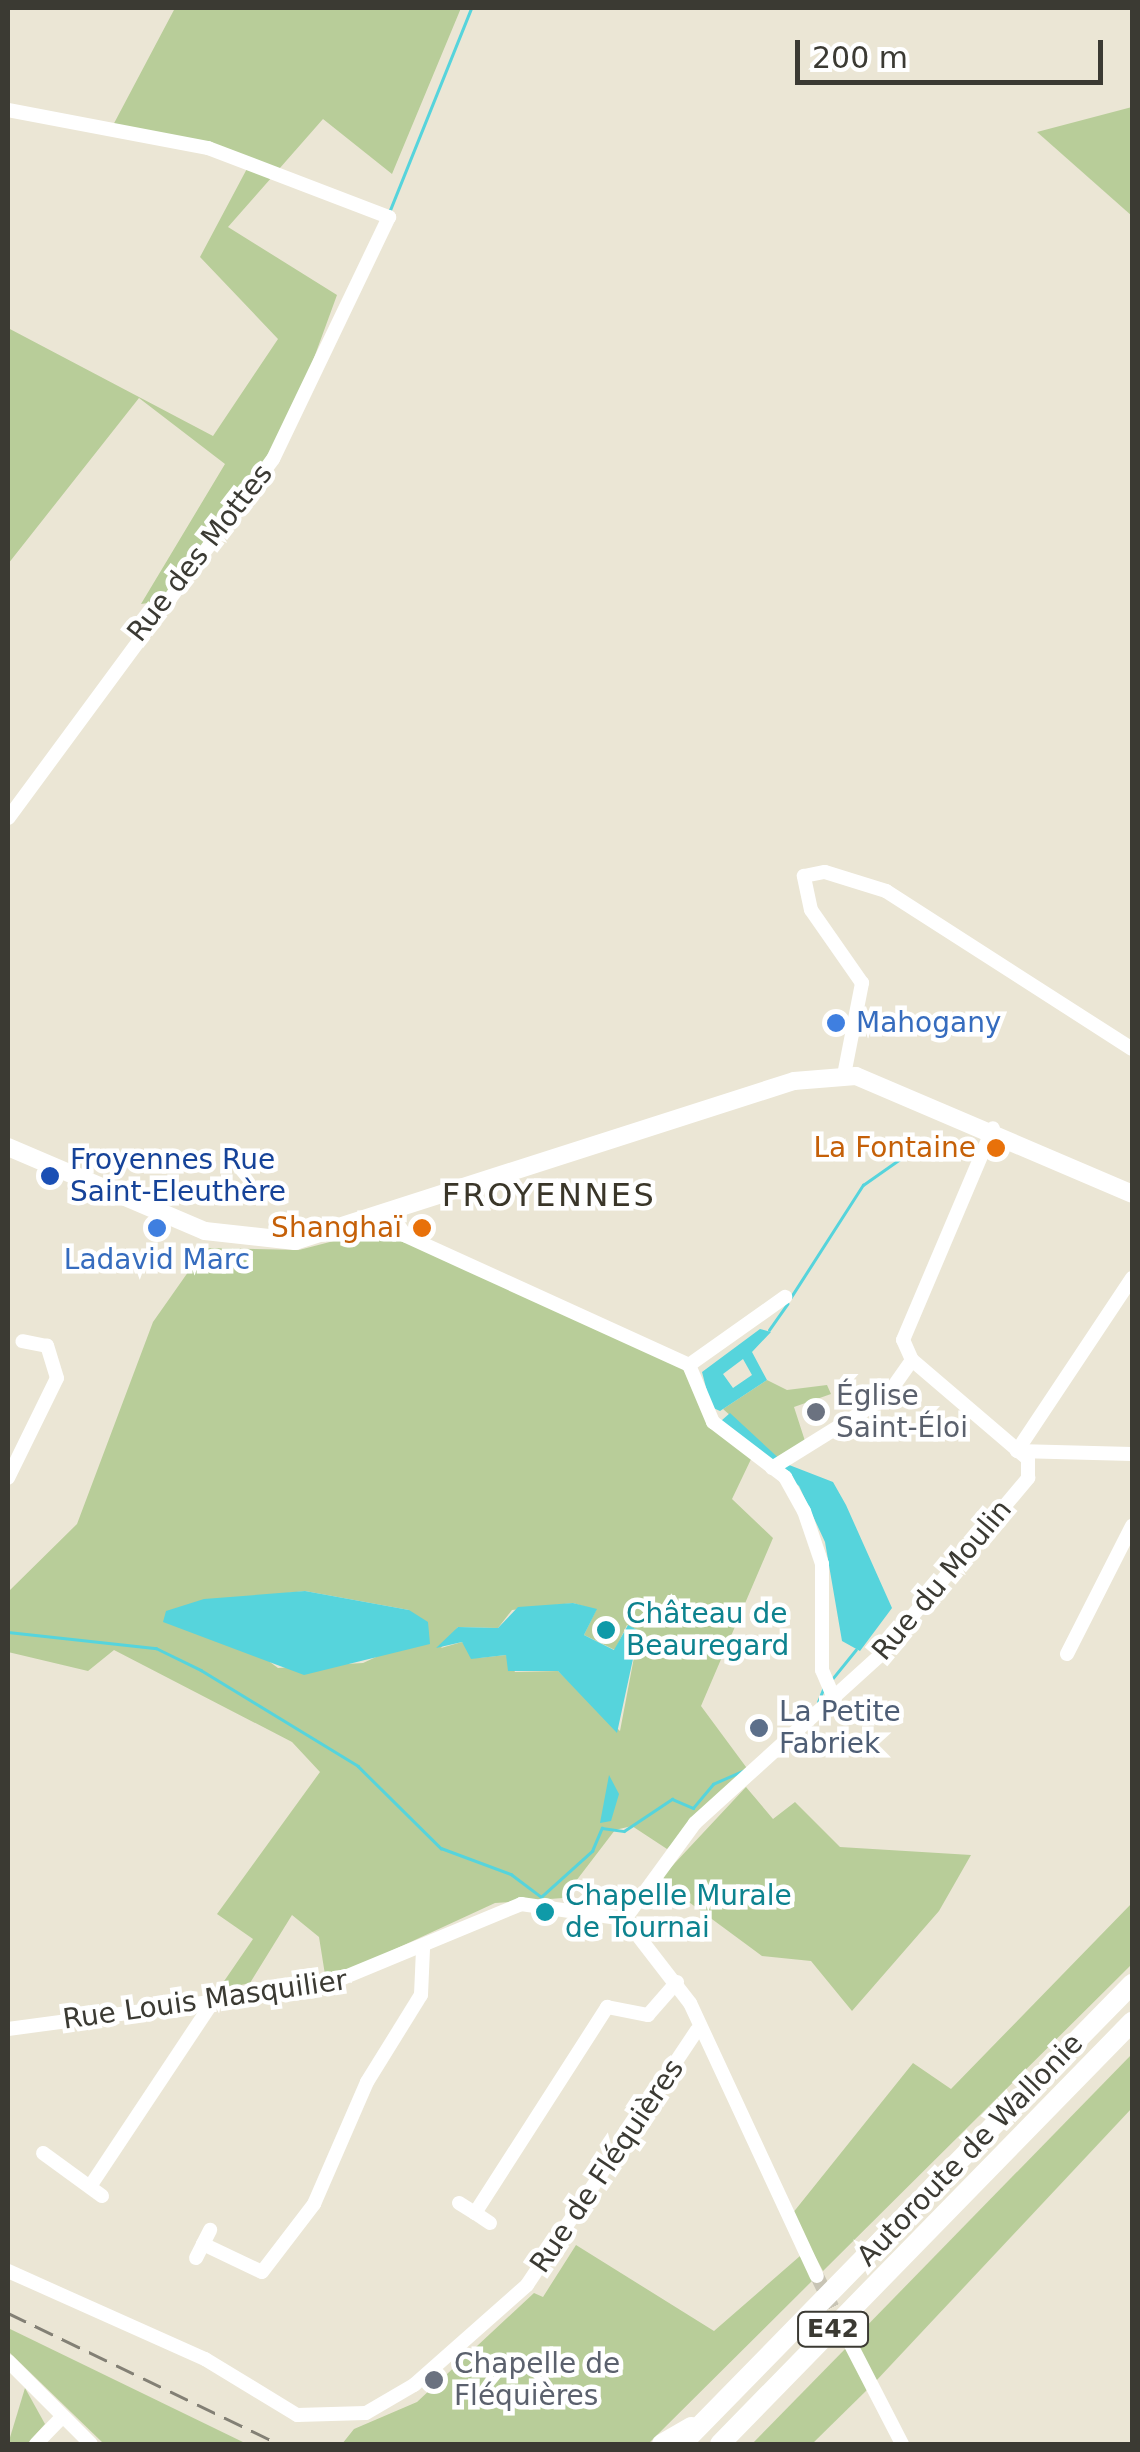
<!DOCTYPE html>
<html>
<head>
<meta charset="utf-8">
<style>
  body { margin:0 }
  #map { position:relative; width:1140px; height:2452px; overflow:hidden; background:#ebe6d5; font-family:"DejaVu Sans",sans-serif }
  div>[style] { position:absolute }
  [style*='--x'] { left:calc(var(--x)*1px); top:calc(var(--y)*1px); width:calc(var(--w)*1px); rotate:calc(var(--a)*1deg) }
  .green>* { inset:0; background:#b8cd99 }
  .water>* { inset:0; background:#56d4dc }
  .stream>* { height:2.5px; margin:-1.25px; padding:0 1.25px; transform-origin:1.25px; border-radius:1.25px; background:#56d4dc }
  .minor-tunnel>* { height:14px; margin-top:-7px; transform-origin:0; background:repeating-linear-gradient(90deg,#c8c4b5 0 14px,transparent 0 21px) }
  .minor>* { height:14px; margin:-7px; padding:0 7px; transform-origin:7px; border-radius:7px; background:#fff }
  .major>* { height:18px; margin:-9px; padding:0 9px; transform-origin:9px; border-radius:9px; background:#fff }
  .highway>* { height:20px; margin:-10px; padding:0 10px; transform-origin:10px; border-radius:10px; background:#fff }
  .rail>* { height:2.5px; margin-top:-1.25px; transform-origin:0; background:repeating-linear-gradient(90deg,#838075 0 20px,transparent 0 30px) }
  .dots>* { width:28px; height:28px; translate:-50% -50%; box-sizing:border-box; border:5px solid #fff; border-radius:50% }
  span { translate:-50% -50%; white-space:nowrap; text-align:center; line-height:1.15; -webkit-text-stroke:9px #fff; paint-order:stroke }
  .shield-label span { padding:2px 8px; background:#fff; border:2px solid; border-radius:8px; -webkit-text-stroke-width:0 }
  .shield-label { font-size:25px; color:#3b3a33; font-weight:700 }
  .street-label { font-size:28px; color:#3b3a33 }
  .shop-label { font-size:28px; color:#366cbe }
  .left { translate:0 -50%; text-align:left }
  .food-label { font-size:28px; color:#c56008 }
  .right { translate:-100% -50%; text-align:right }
  .transit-label { font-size:28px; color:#164399 }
  .worship-label { font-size:28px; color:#5b616d }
  .culture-label { font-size:28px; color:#0d838f }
  .service-label { font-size:28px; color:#4e5e75 }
  .quarter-label { font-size:32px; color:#3a3629; letter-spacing:2.5px }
  .frame { position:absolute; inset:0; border:10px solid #3b3a33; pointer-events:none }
  .scale { position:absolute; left:795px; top:40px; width:308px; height:45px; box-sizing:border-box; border:5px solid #3b3a33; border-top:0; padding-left:12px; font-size:30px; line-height:35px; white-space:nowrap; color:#3b3a33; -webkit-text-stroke:8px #fff; paint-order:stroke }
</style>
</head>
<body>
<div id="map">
  <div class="green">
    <i style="clip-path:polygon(175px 8px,461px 8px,392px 174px,323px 119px,228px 227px,337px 295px,284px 440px,162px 601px,141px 604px,225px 464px,139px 398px,8px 564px,8px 328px,213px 436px,278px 339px,200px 257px,250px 163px,111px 129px)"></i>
    <i style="clip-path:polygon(1132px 107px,1132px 216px,1037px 132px)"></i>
    <i style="clip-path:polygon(evenodd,380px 1229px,687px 1368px,709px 1416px,753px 1455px,732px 1499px,773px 1538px,701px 1706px,749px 1771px,667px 1849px,632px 1826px,615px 1830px,563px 1898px,495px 1903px,326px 1981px,319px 1937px,292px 1915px,250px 1983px,218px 1990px,253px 1939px,217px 1914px,320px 1772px,292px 1742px,114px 1650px,88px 1671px,8px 1652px,8px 1592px,77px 1524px,153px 1322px,205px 1248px,299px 1250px,380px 1229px,305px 1591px,409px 1610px,411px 1641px,363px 1663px,278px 1668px,191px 1604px,305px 1591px,380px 1229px,573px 1603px,596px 1610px,584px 1635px,615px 1650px,627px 1625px,639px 1631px,620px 1731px,558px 1671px,515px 1672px,506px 1655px,478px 1658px,462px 1642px,441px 1648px,458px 1627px,498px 1628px,512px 1610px,573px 1603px)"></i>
    <i style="clip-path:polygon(767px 1380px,787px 1390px,827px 1385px,831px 1394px,794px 1407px,805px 1441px,779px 1459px,723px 1409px)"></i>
    <i style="clip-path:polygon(746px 1787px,773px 1819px,795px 1802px,840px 1847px,971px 1855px,939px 1911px,852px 2011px,811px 1961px,762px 1956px,659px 1880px)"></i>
    <i style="clip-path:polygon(1132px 1903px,1132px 1964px,823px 2271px,792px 2214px,913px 2063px,951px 2089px)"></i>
    <i style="clip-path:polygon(1132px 2054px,1132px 2108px,875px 2382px,852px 2341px)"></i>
    <i style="clip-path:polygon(576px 2245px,714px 2331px,800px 2256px,814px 2279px,648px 2444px,342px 2444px,354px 2429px,417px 2402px,534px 2293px,543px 2297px)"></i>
    <i style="clip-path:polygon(8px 2328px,247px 2444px,104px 2444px,8px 2351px)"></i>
    <i style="clip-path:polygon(847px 2347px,869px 2388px,812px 2444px,752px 2444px)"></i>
    <i style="clip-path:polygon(25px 2388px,45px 2424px,27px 2444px,8px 2444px)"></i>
  </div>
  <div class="water">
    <i style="clip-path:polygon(evenodd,760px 1329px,771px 1332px,752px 1352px,767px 1380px,720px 1411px,711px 1407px,702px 1372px,760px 1329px,743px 1359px,752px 1375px,733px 1388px,723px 1374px,743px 1359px)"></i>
    <i style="clip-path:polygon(730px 1413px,784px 1463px,833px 1482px,846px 1505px,892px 1608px,860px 1651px,842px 1641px,825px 1542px,799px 1486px,721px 1421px)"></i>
    <i style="clip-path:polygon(305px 1591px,409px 1610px,428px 1622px,430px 1644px,304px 1675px,163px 1622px,166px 1611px,204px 1599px)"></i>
    <i style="clip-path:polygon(573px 1603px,597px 1609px,584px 1635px,614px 1650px,628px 1625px,639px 1631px,617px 1733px,558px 1671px,508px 1671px,506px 1655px,471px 1659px,462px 1642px,436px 1648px,458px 1627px,498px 1628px,518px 1607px)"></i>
    <i style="clip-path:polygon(609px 1775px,619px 1794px,611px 1821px,600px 1823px)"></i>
  </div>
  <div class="stream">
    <i style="--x:390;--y:210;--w:218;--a:-68.1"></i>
    <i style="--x:791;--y:1297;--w:133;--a:-57.3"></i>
    <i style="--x:863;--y:1185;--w:70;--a:-35.1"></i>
    <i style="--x:769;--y:1330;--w:32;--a:-55"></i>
    <i style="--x:8;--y:1632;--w:149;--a:6.2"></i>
    <i style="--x:156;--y:1648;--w:50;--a:26.1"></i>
    <i style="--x:201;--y:1670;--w:184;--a:31.4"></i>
    <i style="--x:358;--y:1766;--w:117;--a:44.7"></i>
    <i style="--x:441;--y:1848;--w:75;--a:20.4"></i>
    <i style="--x:511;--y:1874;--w:38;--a:37"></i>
    <i style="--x:541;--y:1897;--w:69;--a:-42"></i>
    <i style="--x:592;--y:1851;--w:25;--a:-67"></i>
    <i style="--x:602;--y:1828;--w:22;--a:8"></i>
    <i style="--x:624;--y:1831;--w:58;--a:-33.7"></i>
    <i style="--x:672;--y:1799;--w:23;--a:23"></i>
    <i style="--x:693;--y:1808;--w:31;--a:-50"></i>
    <i style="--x:713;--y:1784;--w:32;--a:-24"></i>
    <i style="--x:833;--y:1678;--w:36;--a:-51"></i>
    <i style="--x:818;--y:1702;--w:16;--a:-68"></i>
  </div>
  <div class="minor-tunnel">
    <i style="--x:817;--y:2276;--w:77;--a:63.8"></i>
  </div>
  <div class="minor">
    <i style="--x:8;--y:110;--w:204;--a:10.8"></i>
    <i style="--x:208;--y:148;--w:194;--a:20.9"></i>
    <i style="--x:389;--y:217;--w:268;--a:115.6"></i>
    <i style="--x:273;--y:459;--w:446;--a:126.4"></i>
    <i style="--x:844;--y:1075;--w:94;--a:-78.9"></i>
    <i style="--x:862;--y:983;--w:89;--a:-124.9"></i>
    <i style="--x:811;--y:910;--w:35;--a:-102"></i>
    <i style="--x:804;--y:876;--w:21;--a:-11"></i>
    <i style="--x:825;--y:872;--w:64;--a:17.3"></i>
    <i style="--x:886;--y:891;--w:292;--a:32.7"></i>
    <i style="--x:392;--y:1216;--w:24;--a:55"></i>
    <i style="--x:406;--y:1236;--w:311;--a:24.5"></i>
    <i style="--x:689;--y:1365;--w:62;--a:67.2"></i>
    <i style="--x:713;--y:1422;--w:91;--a:37.4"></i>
    <i style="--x:785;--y:1477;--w:39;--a:61"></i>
    <i style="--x:804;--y:1511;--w:56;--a:71.2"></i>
    <i style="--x:822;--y:1564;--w:106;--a:90"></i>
    <i style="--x:822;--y:1670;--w:33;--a:67"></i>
    <i style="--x:689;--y:1365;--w:118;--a:-35.3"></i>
    <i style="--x:1017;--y:1451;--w:208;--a:-56.4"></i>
    <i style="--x:1017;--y:1451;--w:115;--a:1.5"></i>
    <i style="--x:772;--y:1468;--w:134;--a:-31.9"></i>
    <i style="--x:886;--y:1397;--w:45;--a:-54.9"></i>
    <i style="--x:8;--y:1478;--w:111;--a:-63.9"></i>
    <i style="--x:57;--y:1378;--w:34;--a:-107"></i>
    <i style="--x:47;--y:1346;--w:25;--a:-169"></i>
    <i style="--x:1067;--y:1654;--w:144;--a:-63.1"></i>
    <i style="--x:625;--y:1919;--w:119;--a:-53.9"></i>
    <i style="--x:695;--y:1823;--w:247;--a:-42.2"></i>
    <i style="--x:878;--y:1657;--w:234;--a:-50"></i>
    <i style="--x:1028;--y:1478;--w:19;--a:-90"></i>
    <i style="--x:1028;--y:1459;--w:153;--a:-139.5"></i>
    <i style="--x:912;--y:1360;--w:22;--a:-114"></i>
    <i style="--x:903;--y:1340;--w:230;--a:-67"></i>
    <i style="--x:625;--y:1919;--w:106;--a:52.3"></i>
    <i style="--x:690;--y:2003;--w:301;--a:65.1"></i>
    <i style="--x:8;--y:2029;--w:316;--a:-7.6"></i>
    <i style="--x:321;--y:1987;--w:217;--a:-22.5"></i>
    <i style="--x:521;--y:1904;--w:105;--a:8.2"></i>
    <i style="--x:43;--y:2153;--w:73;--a:36.1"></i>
    <i style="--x:91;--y:2185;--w:226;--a:-56.4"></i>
    <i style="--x:459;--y:2203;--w:19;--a:32"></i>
    <i style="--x:490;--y:2223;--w:18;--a:-146"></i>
    <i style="--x:475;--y:2213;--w:245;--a:-57.3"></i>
    <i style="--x:607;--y:2007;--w:42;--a:11"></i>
    <i style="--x:648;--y:2015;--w:44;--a:-48.7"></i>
    <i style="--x:203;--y:2244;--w:16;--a:-63"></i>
    <i style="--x:196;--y:2258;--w:16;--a:-63"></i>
    <i style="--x:203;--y:2244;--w:65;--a:25.4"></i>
    <i style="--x:262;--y:2272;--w:86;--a:-52.6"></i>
    <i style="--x:314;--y:2204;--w:133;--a:-66.5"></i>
    <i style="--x:367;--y:2082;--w:102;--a:-58.2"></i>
    <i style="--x:421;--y:1995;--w:46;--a:-87.5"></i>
    <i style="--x:8;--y:2271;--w:216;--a:24.1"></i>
    <i style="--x:205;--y:2359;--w:108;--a:31.3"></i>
    <i style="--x:297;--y:2415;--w:69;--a:-1.7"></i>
    <i style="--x:366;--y:2413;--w:56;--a:-30.3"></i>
    <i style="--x:414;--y:2385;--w:151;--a:-41.5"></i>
    <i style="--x:527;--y:2285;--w:306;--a:-56.3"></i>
    <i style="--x:851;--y:2345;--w:111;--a:62.7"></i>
    <i style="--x:8;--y:2361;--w:117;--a:45"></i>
    <i style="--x:36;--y:2444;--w:37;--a:-46"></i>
  </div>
  <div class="major">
    <i style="--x:8;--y:1147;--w:214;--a:23.1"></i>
    <i style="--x:205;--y:1231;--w:91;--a:6.3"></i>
    <i style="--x:295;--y:1241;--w:524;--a:-17.78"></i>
    <i style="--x:794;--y:1081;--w:62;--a:-4.6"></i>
    <i style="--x:856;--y:1076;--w:300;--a:23.1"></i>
  </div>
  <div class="highway">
    <i style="--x:662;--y:2444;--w:34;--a:-30"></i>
    <i style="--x:682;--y:2444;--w:644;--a:-45.63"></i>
    <i style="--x:720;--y:2444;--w:590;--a:-45.69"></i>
  </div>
  <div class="rail">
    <i style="--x:8;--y:2313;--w:301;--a:25.8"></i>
  </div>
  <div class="dots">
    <i style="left:836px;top:1023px;background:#3f7fe0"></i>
    <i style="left:996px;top:1148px;background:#e8710a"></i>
    <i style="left:50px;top:1176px;background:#1a4fb4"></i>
    <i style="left:157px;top:1228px;background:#3f7fe0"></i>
    <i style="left:422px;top:1228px;background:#e8710a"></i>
    <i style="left:816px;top:1412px;background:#6b7280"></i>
    <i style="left:606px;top:1630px;background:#0f9aa8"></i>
    <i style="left:759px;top:1728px;background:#5c6f8a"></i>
    <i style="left:545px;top:1912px;background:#0f9aa8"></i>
    <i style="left:434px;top:2380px;background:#6b7280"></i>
  </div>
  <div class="shield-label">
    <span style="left:833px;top:2329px">E42</span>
  </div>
  <div class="street-label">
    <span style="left:200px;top:553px;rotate:-52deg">Rue des Mottes</span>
    <span style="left:942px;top:1580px;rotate:-50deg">Rue du Moulin</span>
    <span style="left:205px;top:2000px;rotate:-8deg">Rue Louis Masquilier</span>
    <span style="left:970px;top:2150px;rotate:-46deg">Autoroute de Wallonie</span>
    <span style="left:607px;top:2166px;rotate:-56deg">Rue de Fléquières</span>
  </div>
  <div class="shop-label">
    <span class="left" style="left:856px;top:1023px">Mahogany</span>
    <span style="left:157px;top:1260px">Ladavid Marc</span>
  </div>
  <div class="food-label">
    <span class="right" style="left:976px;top:1148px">La Fontaine</span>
    <span class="right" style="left:402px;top:1228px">Shanghaï</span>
  </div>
  <div class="transit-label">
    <span class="left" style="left:70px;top:1176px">Froyennes Rue<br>Saint-Eleuthère</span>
  </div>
  <div class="worship-label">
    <span class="left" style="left:836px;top:1412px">Église<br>Saint-Éloi</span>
    <span class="left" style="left:454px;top:2380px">Chapelle de<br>Fléquières</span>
  </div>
  <div class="culture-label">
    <span class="left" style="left:626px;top:1630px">Château de<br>Beauregard</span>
    <span class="left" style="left:565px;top:1912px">Chapelle Murale<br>de Tournai</span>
  </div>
  <div class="service-label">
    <span class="left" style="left:779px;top:1728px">La Petite<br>Fabriek</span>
  </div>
  <div class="quarter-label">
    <span style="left:549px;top:1195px">FROYENNES</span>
  </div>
  <div class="frame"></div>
  <div class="scale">200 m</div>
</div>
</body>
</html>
